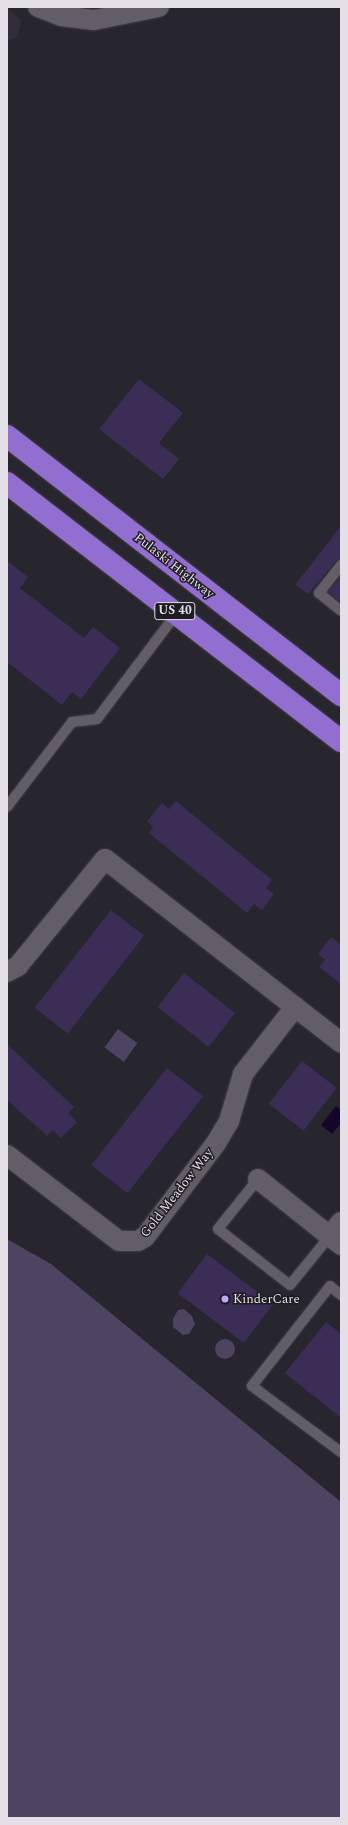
<!DOCTYPE html>
<html>
<head>
<meta charset="utf-8">
<style>
  body { margin:0 }
  #map { position:relative; width:348px; height:1825px; overflow:hidden; background:#27252d; font-family:Spectral,serif }
  div>[style] { position:absolute }
  [style*='--x'] { left:calc(var(--x)*1px); top:calc(var(--y)*1px); width:calc(var(--w)*1px); rotate:calc(var(--a)*1deg) }
  .built>* { inset:0; background:#312d3b }
  .green>* { inset:0; background:#4c4461; transform-origin:0 0 }
  .round { border-radius:50% }
  .water>* { inset:0; background:#140529 }
  .building>* { inset:0; background:#3b2d55; transform-origin:0 0 }
  .roads { filter:drop-shadow(0 0 1px #434147) drop-shadow(0 0 1px #434147) }
  .service>* { height:10px; margin:-5px; padding:0 5px; transform-origin:5px; border-radius:5px; background:#615e67 }
  .minor>* { height:20px; margin:-10px; padding:0 10px; transform-origin:10px; border-radius:10px; background:#615e67 }
  .trunk>* { height:22px; margin:-11px; padding:0 11px; transform-origin:11px; border-radius:11px; background:#926ed0 }
  .dots>* { width:11px; height:11px; translate:-50% -50%; box-sizing:border-box; border:2px solid #1e1b23; border-radius:50% }
  span { translate:-50% -50%; white-space:nowrap; text-align:center; line-height:1.15; -webkit-text-stroke:3px #1e1b23; paint-order:stroke }
  .shield-label span { padding:1px 3px; background:#1e1b23; border:1px solid; border-radius:3px; -webkit-text-stroke-width:0 }
  .shield-label { font-size:12px; color:#e3e1e7; font-weight:700 }
  .street-label { font-size:13px; color:#e3e1e7 }
  .poi-label { font-size:13px; color:#e3e1e7 }
  .left { translate:0 -50%; text-align:left }
  .frame { position:absolute; inset:0; border:8px solid #e3e1e7; pointer-events:none }
</style>
</head>
<body>
<div id="map">
  <div class="built">
    <i style="clip-path:polygon(7px 7px,21px 20px,18px 37px,7px 41px)"></i>
  </div>
  <div class="green">
    <i style="left:118px;top:1029px;width:24px;height:23px;rotate:36deg"></i>
    <i style="clip-path:polygon(7px 1239px,51px 1264px,341px 1502px,341px 1818px,7px 1818px)"></i>
    <i style="clip-path:polygon(184px 1309px,192px 1316px,195px 1324px,189px 1334px,183px 1335px,173px 1327px,173px 1319px,178px 1310px)"></i>
    <i class="round" style="left:215px;top:1339px;width:20px;height:20px"></i>
  </div>
  <div class="water">
    <i style="clip-path:polygon(336px 1106px,341px 1110px,341px 1123px,332px 1134px,321px 1125px)"></i>
  </div>
  <div class="building">
    <i style="clip-path:polygon(139px 379px,183px 413px,159px 443px,179px 459px,163px 479px,99px 429px)"></i>
    <i style="clip-path:polygon(341px 526px,341px 559px,336px 561px,308px 594px,295px 585px)"></i>
    <i style="clip-path:polygon(7px 561px,28px 577px,20px 588px,84px 638px,93px 627px,120px 648px,81px 699px,72px 692px,62px 705px,7px 662px)"></i>
    <i style="clip-path:polygon(341px 576px,341px 603px,328px 592px)"></i>
    <i style="clip-path:polygon(176px 801px,272px 880px,266px 888px,274px 894px,262px 910px,254px 904px,247px 913px,149px 833px,153px 827px,147px 821px,162px 803px,169px 809px)"></i>
    <i style="left:111px;top:910px;width:42px;height:124px;rotate:38deg"></i>
    <i style="clip-path:polygon(331px 937px,341px 945px,341px 984px,319px 967px,325px 960px,318px 954px)"></i>
    <i style="left:184px;top:973px;width:65px;height:43px;rotate:38deg"></i>
    <i style="clip-path:polygon(7px 1044px,74px 1107px,68px 1113px,77px 1122px,61px 1138px,53px 1130px,47px 1136px,7px 1100px)"></i>
    <i style="left:302px;top:1061px;width:44px;height:54px;rotate:38deg"></i>
    <i style="left:167px;top:1068px;width:46px;height:123px;rotate:38deg"></i>
    <i style="left:207px;top:1254px;width:83px;height:49px;rotate:37deg"></i>
    <i style="clip-path:polygon(326px 1322px,341px 1334px,341px 1418px,285px 1373px)"></i>
  </div>
  <div class="roads">
    <div class="service">
      <i style="--x:341;--y:565;--w:36;--a:128"></i>
      <i style="--x:319;--y:593;--w:28;--a:39"></i>
      <i style="--x:7;--y:807;--w:107;--a:-52.6"></i>
      <i style="--x:72;--y:722;--w:25;--a:-7"></i>
      <i style="--x:97;--y:719;--w:133;--a:-53"></i>
      <i style="--x:258;--y:1179;--w:64;--a:128.7"></i>
      <i style="--x:218;--y:1229;--w:91;--a:37.9"></i>
      <i style="--x:290;--y:1285;--w:63;--a:-50.8"></i>
      <i style="--x:341;--y:1295;--w:14;--a:-141"></i>
      <i style="--x:330;--y:1286;--w:127;--a:128"></i>
      <i style="--x:252;--y:1386;--w:111;--a:36.6"></i>
    </div>
    <div class="minor">
      <i style="--x:38;--y:7;--w:25;--a:21"></i>
      <i style="--x:61;--y:16;--w:33;--a:7"></i>
      <i style="--x:94;--y:20;--w:66;--a:-11.3"></i>
      <i style="--x:7;--y:972;--w:13;--a:-29"></i>
      <i style="--x:18;--y:966;--w:138;--a:-50.9"></i>
      <i style="--x:105;--y:859;--w:299;--a:37.9"></i>
      <i style="--x:7;--y:1155;--w:141;--a:37.5"></i>
      <i style="--x:119;--y:1241;--w:19;--a:0"></i>
      <i style="--x:138;--y:1241;--w:8;--a:-30"></i>
      <i style="--x:145;--y:1237;--w:118;--a:-52.9"></i>
      <i style="--x:216;--y:1143;--w:26;--a:-59"></i>
      <i style="--x:229;--y:1121;--w:49;--a:-73.4"></i>
      <i style="--x:243;--y:1074;--w:85;--a:-52.2"></i>
      <i style="--x:258;--y:1179;--w:106;--a:38.5"></i>
      <i style="--x:330;--y:1236;--w:18;--a:-52"></i>
    </div>
    <div class="trunk">
      <i style="--x:7;--y:436;--w:423;--a:37.8"></i>
      <i style="--x:7;--y:483;--w:422;--a:37.7"></i>
    </div>
  </div>
  <div class="dots">
    <i style="left:225px;top:1299px;background:#c0a8f4"></i>
  </div>
  <div class="shield-label">
    <span style="left:175px;top:611px">US 40</span>
  </div>
  <div class="street-label">
    <span style="left:174px;top:566px;rotate:38deg">Pulaski Highway</span>
    <span style="left:177px;top:1193px;rotate:-52deg">Gold Meadow Way</span>
  </div>
  <div class="poi-label">
    <span class="left" style="left:233px;top:1299px">KinderCare</span>
  </div>
  <div class="frame"></div>
</div>
</body>
</html>
